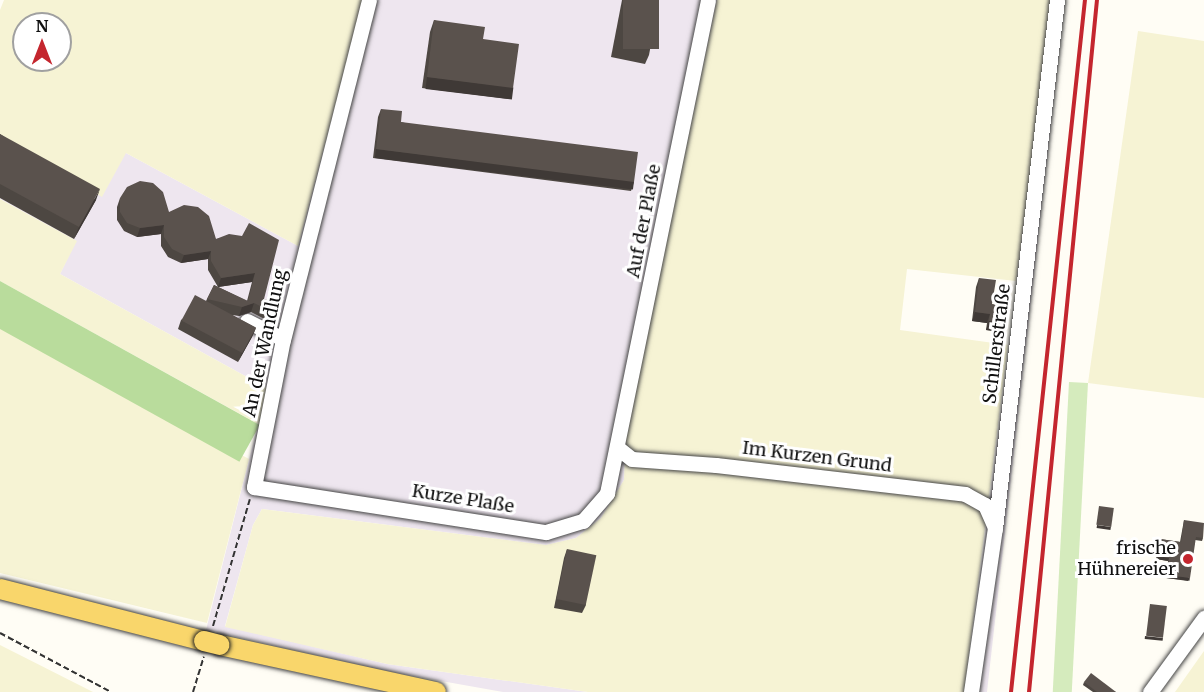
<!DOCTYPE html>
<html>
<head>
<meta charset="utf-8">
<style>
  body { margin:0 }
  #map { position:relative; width:1204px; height:692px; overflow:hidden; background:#fffdf5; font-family:Merriweather,serif }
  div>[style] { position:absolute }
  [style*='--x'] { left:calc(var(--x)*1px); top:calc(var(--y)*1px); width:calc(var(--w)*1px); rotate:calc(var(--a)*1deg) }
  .industrial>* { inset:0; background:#eee6ef }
  .farmland>* { inset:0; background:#f6f3d4 }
  .green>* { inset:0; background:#d5ebbd; transform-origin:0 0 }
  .forest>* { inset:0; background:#b9dc9c; transform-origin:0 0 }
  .path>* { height:2px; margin-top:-1px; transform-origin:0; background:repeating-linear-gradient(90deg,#333 0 6px,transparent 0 9px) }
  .roads { filter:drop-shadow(0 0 2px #444) drop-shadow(0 0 2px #444) }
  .minor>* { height:15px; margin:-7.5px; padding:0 7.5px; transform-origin:7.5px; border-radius:7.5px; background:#fff }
  .major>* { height:20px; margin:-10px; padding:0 10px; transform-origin:10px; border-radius:10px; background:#f9d66b }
  .rail>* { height:4px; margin:-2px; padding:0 2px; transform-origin:2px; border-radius:2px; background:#c4262e }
  .bridges { filter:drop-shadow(0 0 2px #222) drop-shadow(0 0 2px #222) }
  .major-bridge>* { height:20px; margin:-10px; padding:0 10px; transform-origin:10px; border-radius:10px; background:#f9d66b }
  .wall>* { inset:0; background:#4d4742 }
  .shaded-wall>* { inset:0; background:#3f3936; transform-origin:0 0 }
  .building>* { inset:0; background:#5a524d; transform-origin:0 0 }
  .dots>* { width:16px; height:16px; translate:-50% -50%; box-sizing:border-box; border:3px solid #fff; border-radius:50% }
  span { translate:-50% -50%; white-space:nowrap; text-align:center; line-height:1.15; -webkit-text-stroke:6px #fff; paint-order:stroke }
  .street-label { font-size:18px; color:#111 }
  .poi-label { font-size:18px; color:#111 }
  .right { translate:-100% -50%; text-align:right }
  .north { position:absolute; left:12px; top:12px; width:60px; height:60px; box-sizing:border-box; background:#fff; border:2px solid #a0a0a0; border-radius:50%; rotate:0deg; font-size:16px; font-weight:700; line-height:24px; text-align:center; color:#111 }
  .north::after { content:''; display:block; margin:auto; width:21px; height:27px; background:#c4262e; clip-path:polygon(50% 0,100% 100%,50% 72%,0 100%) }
</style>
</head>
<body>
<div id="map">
  <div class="industrial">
    <i style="clip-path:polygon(363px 0,717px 0,626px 434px,624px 480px,601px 518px,576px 538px,546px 545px,262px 509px,253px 525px,225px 626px,387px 664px,588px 692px,503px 692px,385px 671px,206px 630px,267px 388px,60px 274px,76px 241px,0 199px,0 140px,126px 153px,298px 246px)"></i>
    <i style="clip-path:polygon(1054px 0,1065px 0,987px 692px,965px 692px)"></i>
  </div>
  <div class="farmland">
    <i style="clip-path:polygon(evenodd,4px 0,363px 0,298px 246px,126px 153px,102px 197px,0 140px,0 10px,4px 0,24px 24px,60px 24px,60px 60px,24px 60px,24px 24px)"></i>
    <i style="clip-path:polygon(717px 0,1054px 0,1016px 281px,907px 269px,900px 330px,1008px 345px,964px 692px,588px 692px,387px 664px,225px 627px,253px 525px,262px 509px,546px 545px,576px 538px,601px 518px,624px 480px,626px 434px)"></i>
    <i style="clip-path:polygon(1138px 31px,1204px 41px,1204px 398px,1088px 383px)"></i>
    <i style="clip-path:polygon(0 199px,77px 241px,60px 274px,267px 388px,260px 425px,0 281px)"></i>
    <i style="clip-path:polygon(0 323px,249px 459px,207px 623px,0 573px)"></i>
    <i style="clip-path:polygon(0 645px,93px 692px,0 692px)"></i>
    <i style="clip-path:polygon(1204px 651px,1204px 692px,1175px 692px)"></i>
  </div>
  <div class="green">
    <i style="left:1069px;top:382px;width:19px;height:312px;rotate:3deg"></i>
  </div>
  <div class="forest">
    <i style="left:0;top:281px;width:297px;height:42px;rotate:29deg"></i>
  </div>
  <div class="path">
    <i style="--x:213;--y:626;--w:132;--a:-73.8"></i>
    <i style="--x:0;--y:633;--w:126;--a:28"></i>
    <i style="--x:193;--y:692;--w:37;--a:-73"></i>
  </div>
  <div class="roads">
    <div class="minor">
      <i style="--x:369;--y:0;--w:350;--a:104.2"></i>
      <i style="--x:283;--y:339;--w:151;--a:101.1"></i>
      <i style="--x:254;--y:487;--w:295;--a:8.8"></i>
      <i style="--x:546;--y:532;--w:39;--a:-17"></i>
      <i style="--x:583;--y:521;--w:37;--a:-49"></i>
      <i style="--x:607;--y:493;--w:503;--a:-78.42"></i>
      <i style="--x:247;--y:321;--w:40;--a:26.6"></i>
      <i style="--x:619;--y:449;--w:16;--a:38"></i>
      <i style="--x:632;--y:459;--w:84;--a:4.1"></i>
      <i style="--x:716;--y:465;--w:251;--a:6.6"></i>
      <i style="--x:965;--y:494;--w:23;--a:29"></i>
      <i style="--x:985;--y:505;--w:24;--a:66"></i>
      <i style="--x:971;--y:692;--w:166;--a:-81.7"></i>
      <i style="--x:995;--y:528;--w:532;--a:-83.3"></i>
      <i style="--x:1150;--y:692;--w:92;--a:-53.9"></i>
    </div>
    <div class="major">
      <i style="--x:0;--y:589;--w:211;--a:14.3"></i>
      <i style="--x:220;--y:645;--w:221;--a:12.3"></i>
    </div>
  </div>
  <div class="rail">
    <i style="--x:1011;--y:692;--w:696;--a:-83.9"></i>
    <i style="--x:1029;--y:692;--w:695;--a:-84.39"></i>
  </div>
  <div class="bridges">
    <div class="major-bridge">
      <i style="--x:204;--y:641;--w:16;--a:14"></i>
    </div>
  </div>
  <div class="wall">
    <i style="clip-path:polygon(622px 0,659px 0,649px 55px,645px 64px,611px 57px)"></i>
    <i style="clip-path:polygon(434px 20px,483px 39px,513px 88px,509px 99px,422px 88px,430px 32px)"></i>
    <i style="clip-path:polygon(381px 109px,401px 122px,634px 182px,631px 191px,373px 158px,378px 117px)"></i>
    <i style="clip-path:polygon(0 134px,96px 200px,74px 239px,0 198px)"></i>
    <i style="clip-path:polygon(evenodd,120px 198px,169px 212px,216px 239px,242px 236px,264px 299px,278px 315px,274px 324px,251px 312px,239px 316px,232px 315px,256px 328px,252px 337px,238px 362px,178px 329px,181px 320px,206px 301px,214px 285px,218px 287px,208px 270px,208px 259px,181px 263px,168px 257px,161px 246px,161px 234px,137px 237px,124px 231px,117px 220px,117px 207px,120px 198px,252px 282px,247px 301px,218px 287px,252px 282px)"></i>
    <i style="clip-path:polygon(979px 278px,992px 304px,1005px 323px,1002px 332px,986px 330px,987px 323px,972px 321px,976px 287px)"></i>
    <i style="clip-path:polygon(1184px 520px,1203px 538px,1202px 541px,1195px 540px,1188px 581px,1166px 578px,1168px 561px,1156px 559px,1160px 539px,1180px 542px)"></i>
    <i style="clip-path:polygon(567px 549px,586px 605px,582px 613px,554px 608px,564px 558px)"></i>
    <i style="clip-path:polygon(1084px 682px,1116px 692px,1093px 692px,1083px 685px)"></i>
  </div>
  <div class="shaded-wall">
    <i style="left:427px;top:77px;width:87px;height:12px;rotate:7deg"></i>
    <i style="left:376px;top:149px;width:260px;height:9px;rotate:7deg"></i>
    <i style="clip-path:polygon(100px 189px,96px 200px,74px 239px,79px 227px)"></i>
    <i style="clip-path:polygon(164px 225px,161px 234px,137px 237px,140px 228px)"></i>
    <i style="clip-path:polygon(211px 251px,208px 259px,181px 263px,184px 255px)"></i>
    <i style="clip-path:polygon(255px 273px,252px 282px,218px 287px,221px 278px)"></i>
    <i style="clip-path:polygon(254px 303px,251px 312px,239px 316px,242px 307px)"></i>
    <i style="clip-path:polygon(975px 312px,990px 314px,987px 323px,972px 321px)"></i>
    <i style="clip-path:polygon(989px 321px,1005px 323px,1002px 332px,986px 330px)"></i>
    <i style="clip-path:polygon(256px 328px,252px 337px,238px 362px,242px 353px)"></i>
    <i style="left:1097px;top:525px;width:14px;height:3px;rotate:8deg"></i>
    <i style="clip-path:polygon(1158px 556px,1169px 558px,1168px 561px,1156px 559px)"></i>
    <i style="left:1167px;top:575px;width:23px;height:3px;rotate:7deg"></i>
    <i style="left:1145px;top:636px;width:18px;height:3px;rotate:6deg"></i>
  </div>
  <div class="building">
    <i style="left:623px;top:0;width:36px;height:49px"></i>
    <i style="clip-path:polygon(434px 20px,485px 27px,483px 39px,519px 44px,513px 88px,427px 77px)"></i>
    <i style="clip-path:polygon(381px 109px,402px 111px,401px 122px,638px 152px,634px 182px,376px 149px)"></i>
    <i style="clip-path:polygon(0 134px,100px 189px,79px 227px,0 184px)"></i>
    <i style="clip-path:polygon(140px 181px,153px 183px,163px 192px,169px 212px,184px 205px,198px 207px,209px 216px,216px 239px,229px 234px,242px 236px,249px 223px,279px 240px,264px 299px,281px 303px,278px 315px,254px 303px,242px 307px,207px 299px,214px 285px,248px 301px,255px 273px,221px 278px,211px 261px,211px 251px,184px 255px,172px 249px,164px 237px,164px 225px,140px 228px,127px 223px,120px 212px,120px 198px,127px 187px)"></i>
    <i style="clip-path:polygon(979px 278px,996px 280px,992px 304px,1007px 306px,1005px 323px,989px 321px,990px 314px,975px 312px)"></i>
    <i style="left:195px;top:295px;width:69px;height:29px;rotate:28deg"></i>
    <i style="left:1099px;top:506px;width:15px;height:19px;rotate:8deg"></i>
    <i style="clip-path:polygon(1184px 520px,1204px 523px,1203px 538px,1196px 537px,1190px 578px,1167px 575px,1169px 558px,1158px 556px,1160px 539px,1181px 542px)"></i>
    <i style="left:567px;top:549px;width:30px;height:51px;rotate:12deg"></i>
    <i style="left:1150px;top:604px;width:17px;height:32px;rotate:7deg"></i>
    <i style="clip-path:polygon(1091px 673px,1116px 692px,1097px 692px,1084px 682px)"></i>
  </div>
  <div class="dots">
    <i style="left:1188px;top:559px;background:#c4262e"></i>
  </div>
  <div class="street-label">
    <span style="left:644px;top:221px;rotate:-79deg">Auf der Plaße</span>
    <span style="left:265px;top:343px;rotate:-78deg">An der Wandlung</span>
    <span style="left:997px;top:344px;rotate:-83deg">Schillerstraße</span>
    <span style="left:817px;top:457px;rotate:7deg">Im Kurzen Grund</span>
    <span style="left:463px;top:499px;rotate:9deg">Kurze Plaße</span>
  </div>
  <div class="poi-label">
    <span class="right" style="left:1176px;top:559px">frische<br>Hühnereier</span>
  </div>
  <div class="north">N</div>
</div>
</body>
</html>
